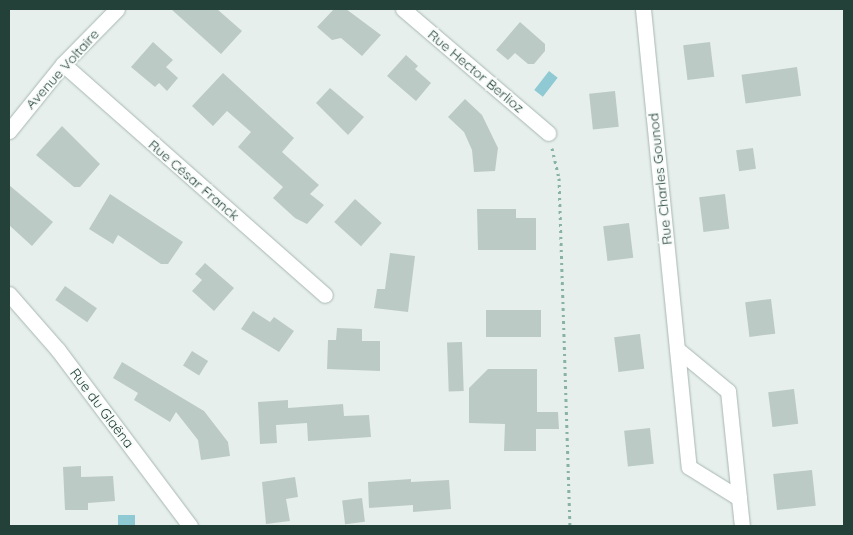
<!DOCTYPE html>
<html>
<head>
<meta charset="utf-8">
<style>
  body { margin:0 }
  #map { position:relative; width:853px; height:535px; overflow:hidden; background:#e6efeb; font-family:Quicksand,sans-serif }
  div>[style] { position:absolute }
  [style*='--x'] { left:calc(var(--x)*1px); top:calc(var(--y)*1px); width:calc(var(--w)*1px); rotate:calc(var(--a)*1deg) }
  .water>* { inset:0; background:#8fc9d3; transform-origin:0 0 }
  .building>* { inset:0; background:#bbcac4; transform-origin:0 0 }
  .path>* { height:3px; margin-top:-1.5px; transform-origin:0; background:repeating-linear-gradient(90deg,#87b2a4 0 2.5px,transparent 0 6.5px) }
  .roads { filter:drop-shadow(0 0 1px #a8b7b2) drop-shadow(0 0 1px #a8b7b2) }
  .minor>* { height:15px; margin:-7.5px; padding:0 7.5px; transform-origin:7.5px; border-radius:7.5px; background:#fff }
  .secondary>* { height:15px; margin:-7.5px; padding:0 7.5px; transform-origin:7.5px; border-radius:7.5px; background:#fff }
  span { translate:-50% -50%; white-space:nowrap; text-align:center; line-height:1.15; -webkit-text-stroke:4px #f7fbf9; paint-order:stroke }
  .street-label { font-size:14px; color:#244139 }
  .frame { position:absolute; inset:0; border:10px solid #244139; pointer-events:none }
</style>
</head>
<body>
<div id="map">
  <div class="water">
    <i style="left:549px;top:71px;width:11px;height:24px;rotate:38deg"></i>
    <i style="left:118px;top:515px;width:17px;height:11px"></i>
  </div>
  <div class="building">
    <i style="clip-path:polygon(171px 9px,217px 9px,242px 31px,221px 54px)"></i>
    <i style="clip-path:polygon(334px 9px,346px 9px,381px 35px,362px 56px,341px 38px,332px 40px,317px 27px)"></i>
    <i style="clip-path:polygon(520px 22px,545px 44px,545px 51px,534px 64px,528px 64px,515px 53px,508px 60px,496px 50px)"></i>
    <i style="clip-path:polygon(153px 42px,173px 60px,166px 67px,178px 78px,167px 91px,159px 83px,155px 87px,131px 67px)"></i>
    <i style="left:710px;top:42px;width:35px;height:27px;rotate:83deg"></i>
    <i style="clip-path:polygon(406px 55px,418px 66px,415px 69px,431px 83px,416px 101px,387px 76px)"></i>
    <i style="left:797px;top:67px;width:29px;height:56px;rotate:82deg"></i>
    <i style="clip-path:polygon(223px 73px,294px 138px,282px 152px,319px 185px,310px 194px,324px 205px,307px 224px,295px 218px,273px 198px,283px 187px,238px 147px,251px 132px,227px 111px,213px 126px,192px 106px)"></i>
    <i style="clip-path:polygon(330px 88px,364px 117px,348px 135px,316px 103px)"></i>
    <i style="left:615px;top:91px;width:36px;height:26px;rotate:84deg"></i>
    <i style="clip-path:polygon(465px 99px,482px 115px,498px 148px,495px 171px,474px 172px,472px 150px,464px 132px,448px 117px)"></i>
    <i style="clip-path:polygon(62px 126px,100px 164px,80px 187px,74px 187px,36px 155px)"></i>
    <i style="left:753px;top:148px;width:21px;height:17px;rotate:82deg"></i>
    <i style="clip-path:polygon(9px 185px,53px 222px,32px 246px,9px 225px)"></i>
    <i style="clip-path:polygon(110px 194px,183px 242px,168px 264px,161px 264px,118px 235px,113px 244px,89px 229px)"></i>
    <i style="left:725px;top:194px;width:35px;height:26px;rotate:83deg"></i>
    <i style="left:355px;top:199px;width:36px;height:31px;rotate:42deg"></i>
    <i style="clip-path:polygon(477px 209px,516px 209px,516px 218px,536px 218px,536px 250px,478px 250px)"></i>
    <i style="left:629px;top:223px;width:35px;height:26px;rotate:83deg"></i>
    <i style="clip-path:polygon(390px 253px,415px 256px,408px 312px,374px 308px,377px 289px,385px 289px)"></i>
    <i style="clip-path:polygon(205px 263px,234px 288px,214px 311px,192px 291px,202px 280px,195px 274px)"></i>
    <i style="left:65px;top:286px;width:39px;height:17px;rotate:35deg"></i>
    <i style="left:771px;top:299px;width:35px;height:26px;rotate:83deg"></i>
    <i style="left:541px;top:310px;width:27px;height:55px;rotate:90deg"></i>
    <i style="clip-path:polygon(253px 311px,270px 322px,274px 317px,294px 331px,279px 352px,241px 329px)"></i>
    <i style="clip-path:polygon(337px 328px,362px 329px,362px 341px,380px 341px,380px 371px,327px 369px,328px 340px,336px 340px)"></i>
    <i style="left:640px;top:334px;width:35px;height:26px;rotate:83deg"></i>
    <i style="left:462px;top:342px;width:49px;height:15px;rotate:88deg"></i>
    <i style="left:192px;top:351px;width:19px;height:17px;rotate:32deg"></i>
    <i style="clip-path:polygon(122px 362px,204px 411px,228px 442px,230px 456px,201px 460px,198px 440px,176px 412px,170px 422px,134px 400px,138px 393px,113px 378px)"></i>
    <i style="clip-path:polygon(488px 369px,537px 369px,537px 412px,558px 412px,559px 429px,536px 429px,536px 451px,504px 451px,505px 424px,469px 423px,469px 388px)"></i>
    <i style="left:794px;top:389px;width:35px;height:26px;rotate:83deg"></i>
    <i style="clip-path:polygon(288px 400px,288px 408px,343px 404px,344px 416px,369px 415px,371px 437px,308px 441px,307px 423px,276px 425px,277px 443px,260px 444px,258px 402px)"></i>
    <i style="left:650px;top:428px;width:36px;height:26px;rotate:84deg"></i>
    <i style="clip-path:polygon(81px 466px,81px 477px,113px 476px,115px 501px,88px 503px,88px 510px,65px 510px,63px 467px)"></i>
    <i style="left:812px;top:470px;width:36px;height:39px;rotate:84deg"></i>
    <i style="clip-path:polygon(295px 477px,298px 497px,286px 499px,290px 521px,266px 524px,262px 482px)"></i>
    <i style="clip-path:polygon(411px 479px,411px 482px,449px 480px,451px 509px,413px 512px,413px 505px,369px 508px,368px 482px)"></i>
    <i style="left:362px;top:498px;width:24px;height:20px;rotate:83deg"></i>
  </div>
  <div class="path">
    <i style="--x:552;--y:148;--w:31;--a:77"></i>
    <i style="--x:559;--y:178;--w:348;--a:88.2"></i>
  </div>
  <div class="roads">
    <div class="minor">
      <i style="--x:403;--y:9;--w:191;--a:40.5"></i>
      <i style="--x:643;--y:9;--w:460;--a:84.3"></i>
      <i style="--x:689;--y:467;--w:59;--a:31.8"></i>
      <i style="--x:739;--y:498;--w:28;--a:84"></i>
      <i style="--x:63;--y:64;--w:349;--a:41.4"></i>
      <i style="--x:9;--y:294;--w:74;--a:48.8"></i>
      <i style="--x:58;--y:350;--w:220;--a:53.1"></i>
      <i style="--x:677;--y:349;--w:66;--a:39.5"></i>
      <i style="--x:728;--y:391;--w:108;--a:84.1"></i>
    </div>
    <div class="secondary">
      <i style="--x:9;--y:131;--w:86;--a:-51.1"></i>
      <i style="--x:63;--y:64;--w:77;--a:-45.5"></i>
    </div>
  </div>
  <div class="street-label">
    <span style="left:62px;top:69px;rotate:-48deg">Avenue Voltaire</span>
    <span style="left:476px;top:71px;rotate:40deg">Rue Hector Berlioz</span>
    <span style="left:660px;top:179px;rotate:-96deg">Rue Charles Gounod</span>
    <span style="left:194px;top:180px;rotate:41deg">Rue César Franck</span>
    <span style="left:102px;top:408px;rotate:53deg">Rue du Glaëna</span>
  </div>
  <div class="frame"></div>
</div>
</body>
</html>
